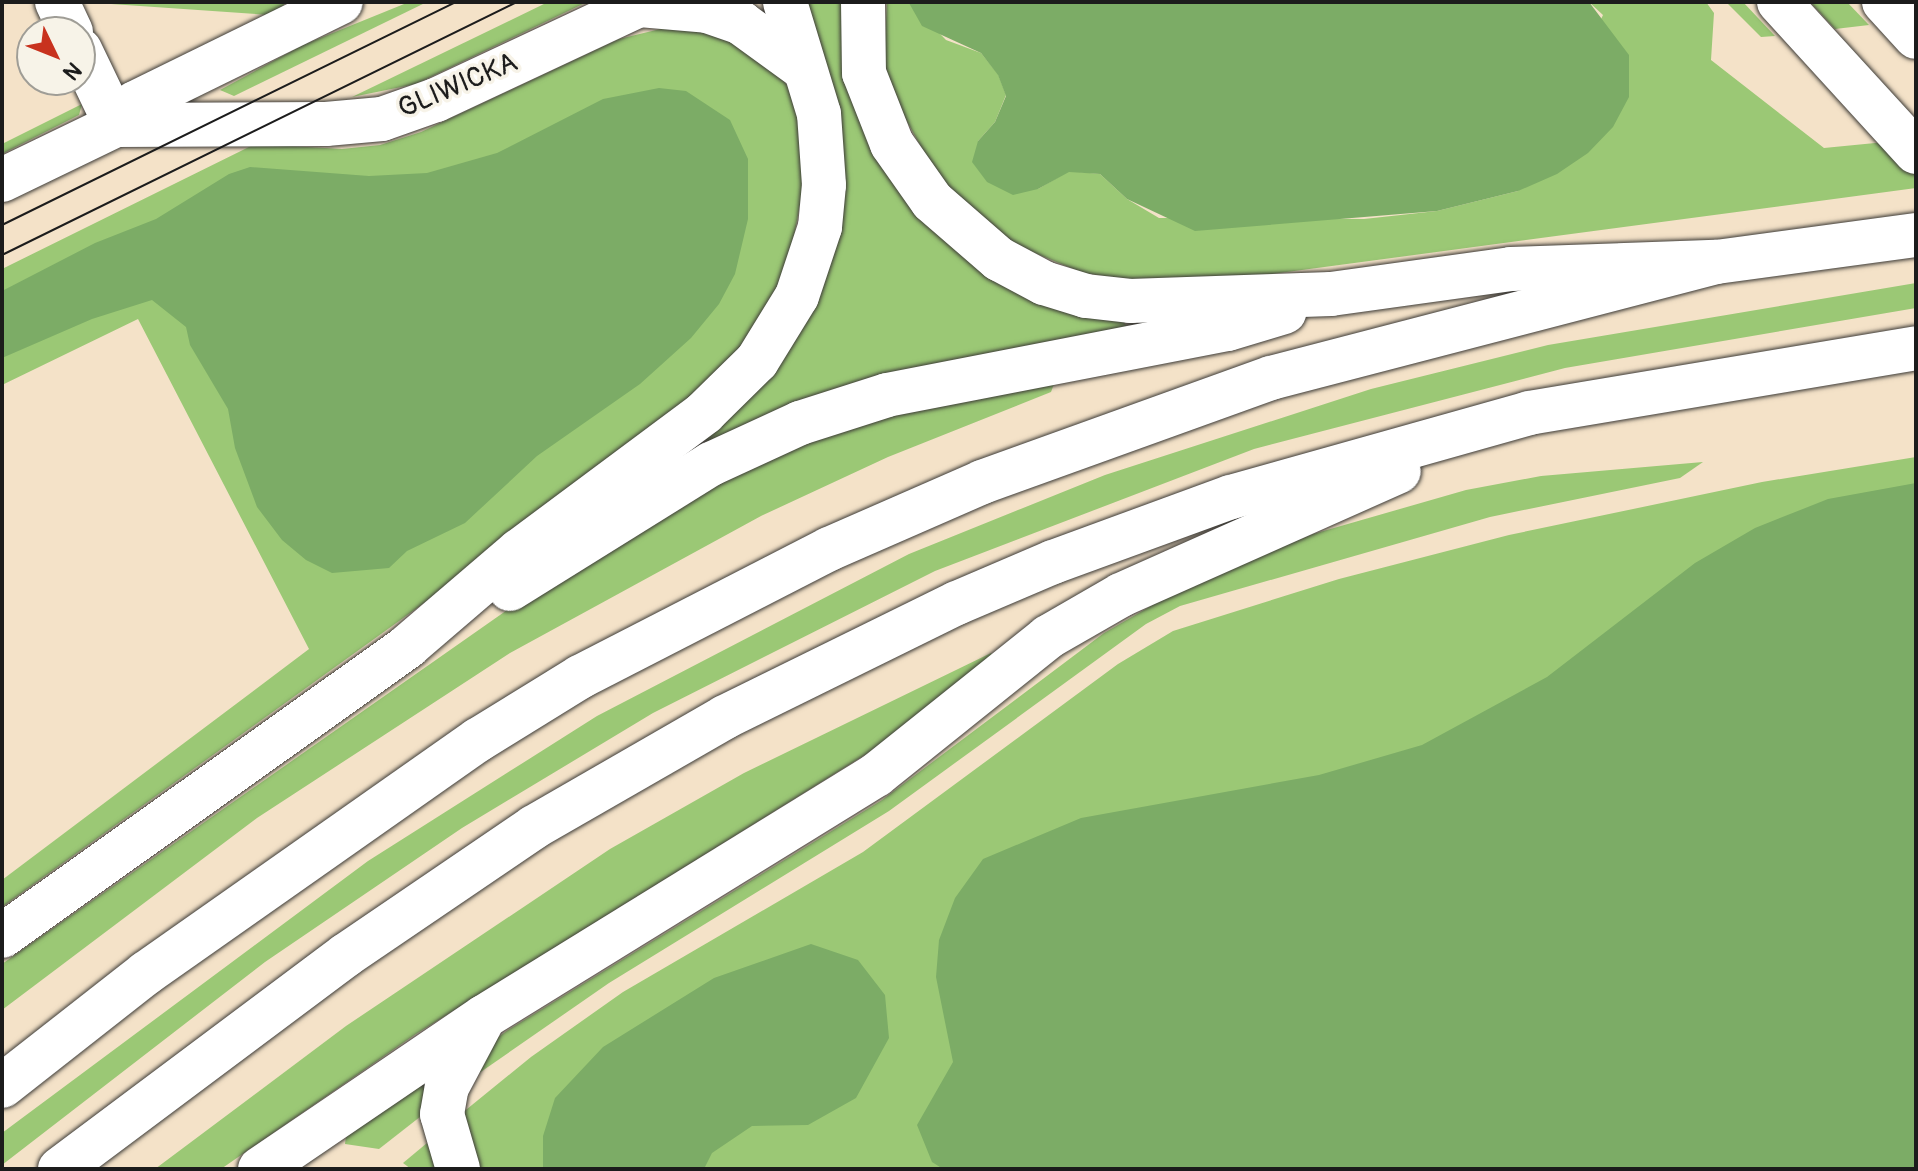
<!DOCTYPE html>
<html>
<head>
<meta charset="utf-8">
<style>
  body { margin:0 }
  #map { position:relative; width:1918px; height:1171px; overflow:hidden; background:#f4e2c8; font-family:Pangolin,sans-serif }
  div>[style] { position:absolute }
  [style*='--x'] { left:calc(var(--x)*1px); top:calc(var(--y)*1px); width:calc(var(--w)*1px); rotate:calc(var(--a)*1deg) }
  .green>* { inset:0; background:#9bc875; transform-origin:0 0 }
  .forest>* { inset:0; background:#7cac66 }
  .roads { filter:drop-shadow(0 0 2px #3c3a36) drop-shadow(0 0 2px #3c3a36) }
  .street>* { height:44px; margin:-22px; padding:0 22px; transform-origin:22px; border-radius:22px; background:#fff }
  .secondary>* { height:44px; margin:-22px; padding:0 22px; transform-origin:22px; border-radius:22px; background:#fff }
  .primary>* { height:44px; margin:-22px; padding:0 22px; transform-origin:22px; border-radius:22px; background:#fff }
  .tram>* { height:2px; margin:-1px; padding:0 1px; transform-origin:1px; border-radius:1px; background:#1c1c1c }
  span { translate:-50% -50%; white-space:nowrap; text-align:center; line-height:1.15; -webkit-text-stroke:7px #f7f3e8; paint-order:stroke }
  .street-label { font-size:28px; color:#1c1c1c }
  .frame { position:absolute; inset:0; border:4px solid #1c1c1c; pointer-events:none }
  .north { position:absolute; left:16px; top:16px; width:80px; height:80px; box-sizing:border-box; background:#f7f3e8; border:2px solid #9f9d96; border-radius:50%; rotate:133deg; font-size:22px; font-weight:700; line-height:32px; text-align:center; color:#1c1c1c }
  .north::after { content:''; display:block; margin:auto; width:28px; height:36px; background:#c8321e; clip-path:polygon(50% 0,100% 100%,50% 72%,0 100%) }
</style>
</head>
<body>
<div id="map">
  <div class="green">
    <i style="clip-path:polygon(409px 2px,427px 2px,234px 96px,220px 90px,303px 45px)"></i>
    <i style="clip-path:polygon(548px 2px,587px 2px,416px 84px,352px 97px)"></i>
    <i style="clip-path:polygon(808px 2px,841px 2px,844px 74px,877px 158px,1123px 321px,1130px 331px,708px 443px,705px 438px,844px 185px,838px 108px)"></i>
    <i style="clip-path:polygon(887px 2px,909px 2px,946px 40px,981px 53px,998px 74px,1006px 95px,995px 122px,978px 141px,1038px 189px,1069px 171px,1100px 174px,1127px 199px,1159px 218px,1364px 219px,1437px 211px,1518px 191px,1603px 15px,1589px 2px,1706px 2px,1714px 13px,1711px 60px,1824px 148px,1916px 139px,1916px 188px,1227px 280px,1168px 285px,1083px 273px,1018px 246px,964px 204px,935px 172px,894px 98px,884px 60px)"></i>
    <i style="clip-path:polygon(1726px 2px,1743px 2px,1775px 36px,1761px 37px)"></i>
    <i style="clip-path:polygon(1810px 2px,1847px 2px,1869px 25px,1835px 29px)"></i>
    <i style="left:284px;top:3px;width:13px;height:176px;rotate:94deg"></i>
    <i style="clip-path:polygon(685px 23px,719px 30px,775px 69px,788px 87px,804px 140px,802px 194px,791px 252px,780px 283px,738px 351px,685px 402px,474px 567px,2px 907px,2px 880px,309px 649px,138px 319px,2px 385px,2px 269px,255px 144px,342px 149px,380px 145px,421px 132px,619px 39px)"></i>
    <i style="clip-path:polygon(82px 104px,79px 115px,2px 154px,2px 144px)"></i>
    <i style="clip-path:polygon(1916px 283px,1916px 308px,1565px 368px,1254px 449px,935px 571px,653px 713px,462px 828px,265px 962px,2px 1165px,2px 1133px,368px 861px,597px 716px,909px 554px,1105px 475px,1371px 389px,1548px 345px)"></i>
    <i style="clip-path:polygon(1054px 384px,1051px 392px,888px 457px,761px 516px,510px 653px,257px 818px,2px 1010px,2px 964px,543px 585px,774px 452px,918px 404px)"></i>
    <i style="clip-path:polygon(1916px 457px,1916px 1169px,471px 1169px,456px 1118px,531px 1057px,623px 992px,863px 852px,1118px 664px,1173px 631px,1339px 579px,1509px 535px,1762px 482px)"></i>
    <i style="clip-path:polygon(1703px 462px,1680px 478px,1490px 517px,1180px 606px,1146px 624px,889px 811px,609px 983px,459px 1087px,490px 1043px,508px 1030px,882px 800px,1104px 633px,1191px 583px,1313px 534px,1466px 490px,1541px 476px)"></i>
    <i style="clip-path:polygon(991px 653px,994px 660px,868px 753px,416px 1034px,221px 1169px,155px 1169px,346px 1026px,610px 849px,744px 773px)"></i>
    <i style="clip-path:polygon(422px 1085px,426px 1085px,425px 1113px,379px 1149px,345px 1144px,346px 1136px)"></i>
    <i style="clip-path:polygon(427px 1143px,437px 1169px,411px 1169px,403px 1163px)"></i>
  </div>
  <div class="forest">
    <i style="clip-path:polygon(1589px 2px,1629px 55px,1629px 97px,1613px 127px,1588px 153px,1557px 174px,1518px 191px,1437px 211px,1195px 231px,1127px 199px,1100px 174px,1069px 172px,1038px 189px,1013px 195px,987px 182px,972px 162px,978px 141px,995px 122px,1006px 96px,998px 75px,981px 53px,922px 26px,909px 3px)"></i>
    <i style="clip-path:polygon(659px 88px,686px 91px,730px 120px,748px 159px,748px 219px,735px 274px,719px 304px,691px 338px,640px 384px,537px 456px,465px 523px,407px 551px,389px 568px,332px 573px,306px 560px,282px 540px,257px 507px,235px 448px,228px 409px,190px 345px,186px 327px,152px 300px,92px 319px,2px 358px,2px 291px,95px 243px,156px 219px,229px 174px,250px 167px,369px 176px,427px 173px,497px 153px,603px 99px)"></i>
    <i style="clip-path:polygon(1916px 483px,1916px 1169px,943px 1169px,932px 1162px,917px 1125px,953px 1062px,936px 977px,939px 940px,955px 898px,983px 859px,1081px 818px,1319px 775px,1422px 745px,1547px 677px,1695px 563px,1755px 528px,1828px 499px)"></i>
    <i style="clip-path:polygon(811px 944px,858px 960px,885px 995px,889px 1038px,856px 1098px,808px 1125px,752px 1126px,712px 1153px,704px 1169px,543px 1169px,543px 1136px,555px 1098px,603px 1047px,714px 978px)"></i>
  </div>
  <div class="roads">
    <div class="street">
      <i style="--x:57;--y:2;--w:33;--a:65"></i>
      <i style="--x:80;--y:50;--w:83;--a:64.4"></i>
    </div>
    <div class="secondary">
      <i style="--x:1779;--y:2;--w:203;--a:47.6"></i>
      <i style="--x:1884;--y:2;--w:47;--a:47.6"></i>
      <i style="--x:116;--y:125;--w:210;--a:-0.3"></i>
      <i style="--x:326;--y:124;--w:56;--a:-5.1"></i>
      <i style="--x:382;--y:119;--w:57;--a:-19.4"></i>
      <i style="--x:436;--y:100;--w:231;--a:-25.1"></i>
      <i style="--x:2;--y:180;--w:127;--a:-25.8"></i>
      <i style="--x:116;--y:125;--w:29;--a:-49"></i>
      <i style="--x:135;--y:103;--w:229;--a:-26.1"></i>
    </div>
    <div class="primary">
      <i style="--x:863;--y:2;--w:71;--a:89.2"></i>
      <i style="--x:864;--y:73;--w:76;--a:68.5"></i>
      <i style="--x:892;--y:144;--w:70;--a:54.9"></i>
      <i style="--x:932;--y:201;--w:89;--a:40.9"></i>
      <i style="--x:999;--y:259;--w:51;--a:28.1"></i>
      <i style="--x:1044;--y:283;--w:44;--a:17.2"></i>
      <i style="--x:1086;--y:296;--w:44;--a:6.5"></i>
      <i style="--x:1130;--y:301;--w:201;--a:-2"></i>
      <i style="--x:1331;--y:294;--w:182;--a:-7.9"></i>
      <i style="--x:1511;--y:269;--w:205;--a:-2"></i>
      <i style="--x:1716;--y:262;--w:202;--a:-7.7"></i>
      <i style="--x:640;--y:5;--w:67;--a:5.1"></i>
      <i style="--x:707;--y:11;--w:36;--a:19"></i>
      <i style="--x:741;--y:23;--w:77;--a:36"></i>
      <i style="--x:510;--y:589;--w:237;--a:-31.9"></i>
      <i style="--x:711;--y:464;--w:98;--a:-24.7"></i>
      <i style="--x:800;--y:423;--w:91;--a:-17.8"></i>
      <i style="--x:887;--y:395;--w:347;--a:-11"></i>
      <i style="--x:1228;--y:329;--w:59;--a:-16.9"></i>
      <i style="--x:2;--y:936;--w:499;--a:-35.5"></i>
      <i style="--x:408;--y:646;--w:146;--a:-40.6"></i>
      <i style="--x:519;--y:551;--w:231;--a:-36.7"></i>
      <i style="--x:704;--y:413;--w:74;--a:-44.5"></i>
      <i style="--x:757;--y:361;--w:76;--a:-58.4"></i>
      <i style="--x:797;--y:296;--w:73;--a:-71.6"></i>
      <i style="--x:820;--y:227;--w:42;--a:-84.6"></i>
      <i style="--x:824;--y:185;--w:71;--a:-94"></i>
      <i style="--x:819;--y:114;--w:117;--a:-106.9"></i>
      <i style="--x:2;--y:1086;--w:183;--a:-38.1"></i>
      <i style="--x:146;--y:973;--w:406;--a:-35.1"></i>
      <i style="--x:478;--y:740;--w:120;--a:-31.7"></i>
      <i style="--x:580;--y:677;--w:280;--a:-27.2"></i>
      <i style="--x:829;--y:549;--w:167;--a:-23.6"></i>
      <i style="--x:982;--y:482;--w:307;--a:-19.8"></i>
      <i style="--x:1271;--y:378;--w:460;--a:-14.6"></i>
      <i style="--x:60;--y:1169;--w:357;--a:-36.8"></i>
      <i style="--x:346;--y:955;--w:227;--a:-34.2"></i>
      <i style="--x:534;--y:827;--w:220;--a:-29.9"></i>
      <i style="--x:725;--y:717;--w:258;--a:-26.2"></i>
      <i style="--x:957;--y:603;--w:104;--a:-23.1"></i>
      <i style="--x:1053;--y:562;--w:189;--a:-20.1"></i>
      <i style="--x:1231;--y:497;--w:310;--a:-15.7"></i>
      <i style="--x:1529;--y:413;--w:392;--a:-9.5"></i>
      <i style="--x:260;--y:1169;--w:271;--a:-34.2"></i>
      <i style="--x:484;--y:1017;--w:461;--a:-31.7"></i>
      <i style="--x:876;--y:775;--w:221;--a:-38.7"></i>
      <i style="--x:1048;--y:637;--w:84;--a:-29.9"></i>
      <i style="--x:1121;--y:595;--w:304;--a:-24"></i>
      <i style="--x:458;--y:1169;--w:57;--a:-106.2"></i>
      <i style="--x:442;--y:1114;--w:27;--a:-80"></i>
      <i style="--x:447;--y:1087;--w:72;--a:-62"></i>
    </div>
  </div>
  <div class="tram">
    <i style="--x:2;--y:225;--w:506;--a:-26.16"></i>
    <i style="--x:2;--y:255;--w:574;--a:-26.16"></i>
  </div>
  <div class="street-label">
    <span style="left:458px;top:86px;rotate:-23deg">GLIWICKA</span>
  </div>
  <div class="frame"></div>
  <div class="north">N</div>
</div>
</body>
</html>
